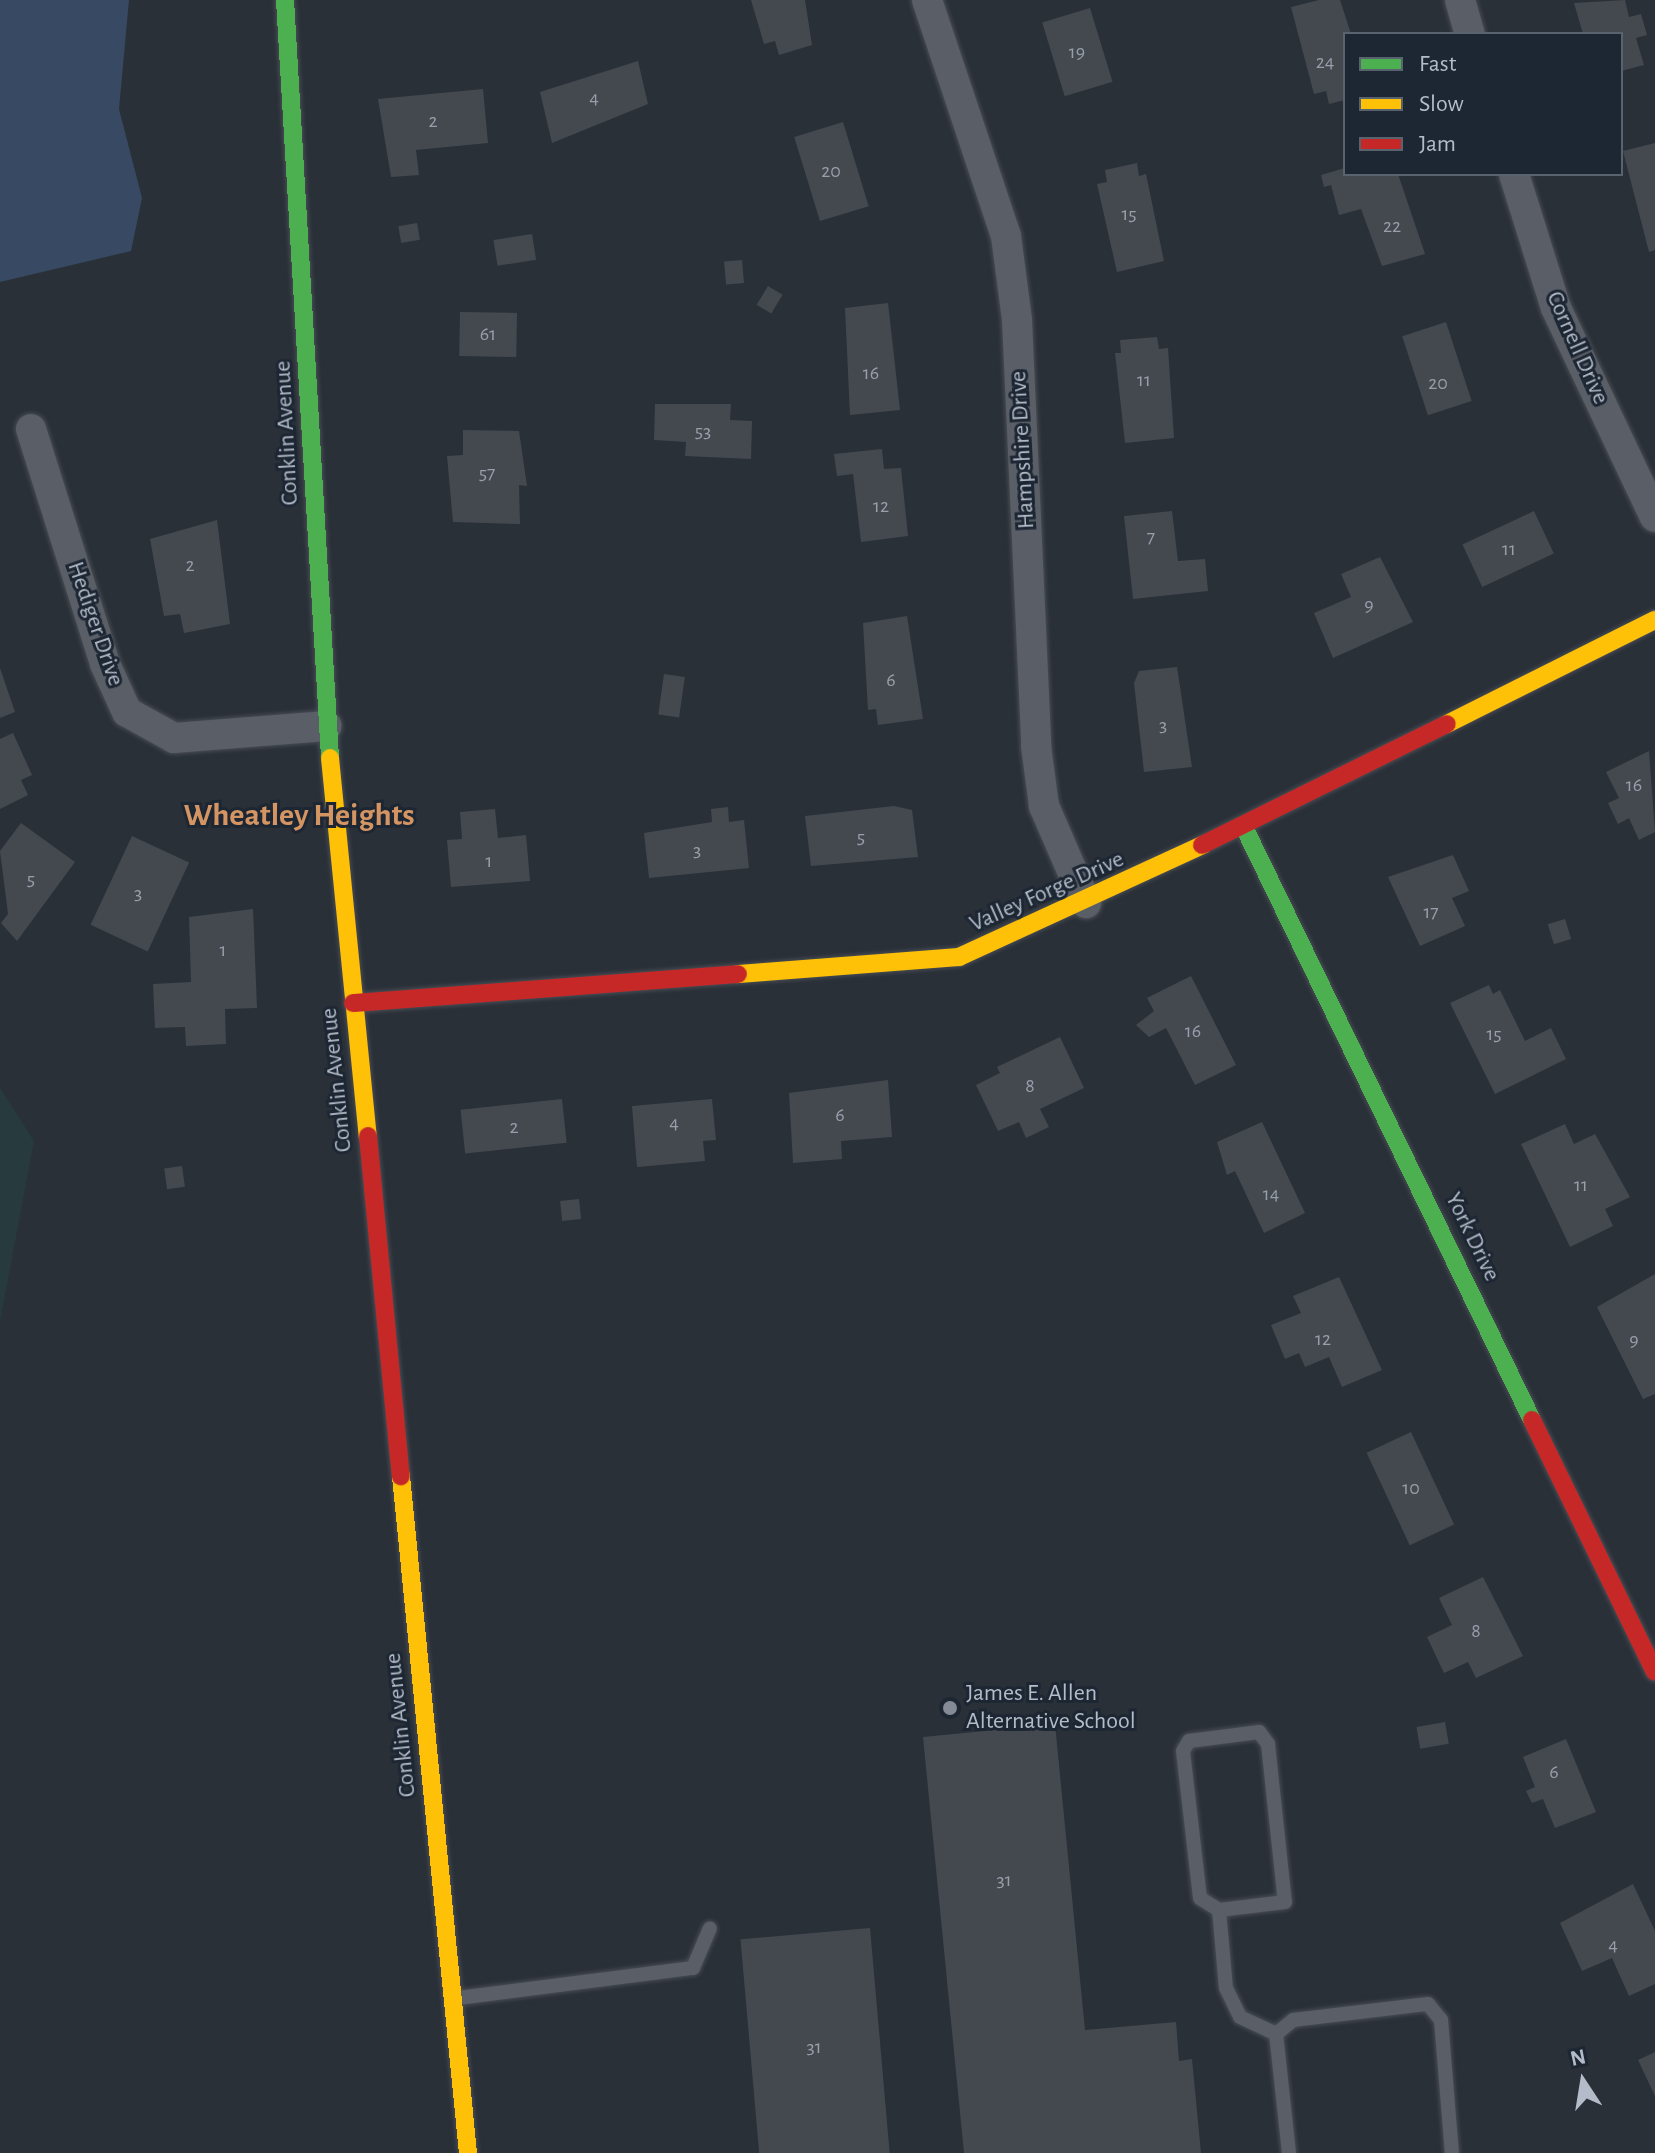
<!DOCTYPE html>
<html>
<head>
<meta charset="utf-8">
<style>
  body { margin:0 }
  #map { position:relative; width:1655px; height:2153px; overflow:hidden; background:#2a3038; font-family:"Alegreya Sans",sans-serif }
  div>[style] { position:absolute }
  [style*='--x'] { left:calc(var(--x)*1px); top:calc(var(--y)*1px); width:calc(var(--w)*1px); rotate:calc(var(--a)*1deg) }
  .green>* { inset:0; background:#273a3e }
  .water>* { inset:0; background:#384963 }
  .building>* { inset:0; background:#444950; transform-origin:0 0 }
  .roads { filter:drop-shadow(0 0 2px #484c53) drop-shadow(0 0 2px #484c53) }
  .lane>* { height:14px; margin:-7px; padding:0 7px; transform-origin:7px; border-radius:7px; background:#5a5e66 }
  .street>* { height:30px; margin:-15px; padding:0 15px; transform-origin:15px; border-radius:15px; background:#5a5e66 }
  .fast>* { height:18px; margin:-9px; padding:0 9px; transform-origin:9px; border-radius:9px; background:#4caf50 }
  .slow>* { height:18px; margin:-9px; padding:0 9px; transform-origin:9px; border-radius:9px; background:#ffc107 }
  .jam>* { height:18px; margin:-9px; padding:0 9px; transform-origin:9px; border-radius:9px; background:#c62828 }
  .dots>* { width:22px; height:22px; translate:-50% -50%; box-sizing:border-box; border:4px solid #1d2633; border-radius:50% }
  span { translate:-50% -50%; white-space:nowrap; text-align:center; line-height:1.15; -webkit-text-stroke:6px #1d2633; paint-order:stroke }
  .number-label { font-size:20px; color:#989fab }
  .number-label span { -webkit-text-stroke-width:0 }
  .street-label { font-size:24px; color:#b4bcc9 }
  .poi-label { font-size:24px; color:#b4bcc9 }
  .left { translate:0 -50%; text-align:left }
  .district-label { font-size:32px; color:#d59563; font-weight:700 }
  .legend { position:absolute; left:1343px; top:32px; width:280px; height:144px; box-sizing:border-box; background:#1d2633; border:2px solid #59626f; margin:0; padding:10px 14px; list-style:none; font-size:24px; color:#b4bcc9 }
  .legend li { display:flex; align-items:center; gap:16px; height:40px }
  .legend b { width:40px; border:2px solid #59626f }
  .north { position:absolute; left:1543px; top:2041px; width:80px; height:80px; -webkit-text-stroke:6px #1d2633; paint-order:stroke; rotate:348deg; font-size:22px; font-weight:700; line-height:32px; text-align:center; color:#b4bcc9 }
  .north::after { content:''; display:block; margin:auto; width:28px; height:36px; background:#b4bcc9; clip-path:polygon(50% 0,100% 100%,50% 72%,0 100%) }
</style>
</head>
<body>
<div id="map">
  <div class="green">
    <i style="clip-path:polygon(0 1088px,34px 1141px,0 1322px)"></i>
  </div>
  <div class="water">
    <i style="clip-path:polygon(0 0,129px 0,119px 109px,142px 198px,131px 251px,0 282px)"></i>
  </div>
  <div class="building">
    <i style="clip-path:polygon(751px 0,805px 0,812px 45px,779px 55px,775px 41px,764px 44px)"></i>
    <i style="clip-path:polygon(1319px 0,1340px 0,1351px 34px,1345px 34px,1345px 100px,1329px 104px,1326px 91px,1314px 94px,1291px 7px)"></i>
    <i style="clip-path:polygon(1625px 0,1629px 17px,1641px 14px,1647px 35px,1636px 38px,1644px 65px,1621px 71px,1621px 34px,1583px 34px,1574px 3px)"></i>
    <i style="left:1090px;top:8px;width:77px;height:50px;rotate:73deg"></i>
    <i style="clip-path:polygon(638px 61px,648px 104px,552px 143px,540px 92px)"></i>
    <i style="clip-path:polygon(483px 89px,488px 143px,416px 150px,419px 175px,391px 177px,378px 99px)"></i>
    <i style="left:843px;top:122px;width:88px;height:51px;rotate:73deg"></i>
    <i style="clip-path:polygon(1655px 143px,1655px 250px,1649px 252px,1623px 151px)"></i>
    <i style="clip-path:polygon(1137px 163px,1139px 176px,1146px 174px,1164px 261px,1117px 272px,1097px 184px,1107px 182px,1105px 170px)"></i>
    <i style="clip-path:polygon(1345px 168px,1345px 174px,1398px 174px,1425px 254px,1382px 266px,1361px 209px,1339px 215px,1331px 185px,1324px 187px,1321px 175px)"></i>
    <i style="left:417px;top:223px;width:17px;height:19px;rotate:80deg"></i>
    <i style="left:532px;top:234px;width:26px;height:39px;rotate:81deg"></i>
    <i style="left:742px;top:260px;width:23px;height:18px;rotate:85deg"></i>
    <i style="left:768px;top:286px;width:17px;height:22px;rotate:31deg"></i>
    <i style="clip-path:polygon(888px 303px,900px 410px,850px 415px,845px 308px)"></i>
    <i style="left:460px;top:312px;width:57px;height:44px;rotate:1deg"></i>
    <i style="left:1446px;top:322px;width:83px;height:46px;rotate:72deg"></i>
    <i style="clip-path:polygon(1157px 337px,1159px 349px,1168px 348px,1174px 438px,1125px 443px,1115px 353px,1121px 353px,1120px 340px)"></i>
    <i style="clip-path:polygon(655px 404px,731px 404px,730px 420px,752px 421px,751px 459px,685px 456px,686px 442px,654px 440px)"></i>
    <i style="clip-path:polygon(463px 430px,519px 431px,527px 486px,519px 485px,520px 524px,453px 522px,447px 456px,463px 455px)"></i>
    <i style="clip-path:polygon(882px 449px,884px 469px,901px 468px,908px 536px,861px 542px,853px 474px,837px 476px,834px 454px)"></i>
    <i style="clip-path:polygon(1172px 511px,1178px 561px,1205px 559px,1208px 591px,1133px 599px,1124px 516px)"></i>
    <i style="left:1534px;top:511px;width:47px;height:79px;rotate:65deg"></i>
    <i style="clip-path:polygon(217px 520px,230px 624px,184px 633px,180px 614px,164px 616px,150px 539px)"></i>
    <i style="clip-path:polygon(1380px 557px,1413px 622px,1333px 658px,1314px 613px,1351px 597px,1341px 574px)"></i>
    <i style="clip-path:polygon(907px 616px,923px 719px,878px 725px,876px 709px,868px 710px,863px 623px)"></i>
    <i style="clip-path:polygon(1177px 667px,1192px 767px,1144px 772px,1134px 683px,1139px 671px)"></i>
    <i style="clip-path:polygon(0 668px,15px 712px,0 718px)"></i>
    <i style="left:664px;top:674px;width:21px;height:41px;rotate:8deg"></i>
    <i style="clip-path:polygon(13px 733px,32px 775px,21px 780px,28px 795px,0 809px,0 739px)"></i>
    <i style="clip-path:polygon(1649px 751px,1655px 832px,1639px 840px,1629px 818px,1618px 824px,1608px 803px,1619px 798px,1606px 772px)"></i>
    <i style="clip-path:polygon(894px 806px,912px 810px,918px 857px,811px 866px,805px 816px)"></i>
    <i style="clip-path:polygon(728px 807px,729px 822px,744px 820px,749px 868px,649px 878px,644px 833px,712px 822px,711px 809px)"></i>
    <i style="clip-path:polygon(495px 809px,498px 838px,526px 835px,530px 881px,451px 887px,447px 840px,462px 839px,460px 812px)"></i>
    <i style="clip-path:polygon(21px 823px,75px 862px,17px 941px,1px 923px,8px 914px,0 851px)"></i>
    <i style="left:132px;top:836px;width:63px;height:98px;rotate:25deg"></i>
    <i style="clip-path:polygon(1453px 855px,1469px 891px,1452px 898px,1465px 926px,1420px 946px,1388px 877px)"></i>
    <i style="clip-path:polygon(253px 909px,257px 1008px,225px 1009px,226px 1044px,186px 1046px,185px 1027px,155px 1028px,153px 984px,191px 982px,189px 917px)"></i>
    <i style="left:1565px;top:919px;width:21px;height:18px;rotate:73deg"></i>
    <i style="clip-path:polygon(1191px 976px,1236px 1065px,1195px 1085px,1166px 1028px,1149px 1037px,1136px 1025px,1154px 1011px,1147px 998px)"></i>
    <i style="clip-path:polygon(1489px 985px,1493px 994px,1500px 990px,1525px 1041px,1551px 1028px,1566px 1059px,1495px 1094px,1450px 1003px)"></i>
    <i style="clip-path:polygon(1060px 1037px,1084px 1088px,1040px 1109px,1049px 1127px,1026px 1138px,1019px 1122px,998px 1131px,976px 1085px,1000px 1073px,997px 1067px)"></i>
    <i style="clip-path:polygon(888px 1080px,892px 1137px,841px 1141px,842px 1159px,793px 1163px,789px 1093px)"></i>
    <i style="left:562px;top:1099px;width:44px;height:102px;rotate:84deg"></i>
    <i style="clip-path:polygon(712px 1099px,716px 1140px,703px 1141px,705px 1161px,637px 1167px,632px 1106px)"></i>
    <i style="clip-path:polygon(1262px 1122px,1305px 1213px,1264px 1233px,1235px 1171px,1227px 1175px,1217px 1142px)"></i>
    <i style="clip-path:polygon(1565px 1124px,1574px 1144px,1595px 1134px,1630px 1197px,1605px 1209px,1613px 1226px,1570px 1247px,1521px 1144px)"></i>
    <i style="left:182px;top:1166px;width:21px;height:18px;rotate:82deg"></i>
    <i style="left:579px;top:1199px;width:20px;height:19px;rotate:84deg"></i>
    <i style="clip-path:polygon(1655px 1274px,1655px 1394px,1643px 1399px,1597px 1307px)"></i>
    <i style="clip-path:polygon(1339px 1277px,1382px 1370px,1342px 1387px,1329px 1357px,1305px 1367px,1299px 1353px,1285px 1359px,1271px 1325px,1301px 1313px,1293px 1296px)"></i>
    <i style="left:1411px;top:1432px;width:102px;height:49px;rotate:65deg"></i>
    <i style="clip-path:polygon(1483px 1577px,1523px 1656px,1476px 1678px,1468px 1662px,1444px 1673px,1427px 1637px,1452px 1625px,1439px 1598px)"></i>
    <i style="left:1445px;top:1722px;width:22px;height:29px;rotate:80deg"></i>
    <i style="clip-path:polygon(1055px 1724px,1085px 2030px,1176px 2022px,1179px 2061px,1192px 2059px,1201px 2153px,964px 2153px,923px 1737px)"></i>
    <i style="clip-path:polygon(1566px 1739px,1596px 1812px,1555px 1828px,1543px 1799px,1532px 1803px,1526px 1791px,1535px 1787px,1523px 1757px)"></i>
    <i style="clip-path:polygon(1633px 1884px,1655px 1931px,1655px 1984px,1629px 1996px,1612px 1958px,1582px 1971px,1560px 1923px)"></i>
    <i style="left:870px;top:1928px;width:226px;height:130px;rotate:85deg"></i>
    <i style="clip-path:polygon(1655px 2052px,1655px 2096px,1638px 2060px)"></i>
  </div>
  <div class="roads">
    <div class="lane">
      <i style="--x:1219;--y:1910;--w:22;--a:-148"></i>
      <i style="--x:1200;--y:1898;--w:148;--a:-96.6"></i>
      <i style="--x:1183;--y:1751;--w:12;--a:-59"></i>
      <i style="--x:1189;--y:1741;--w:71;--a:-7.3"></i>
      <i style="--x:1259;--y:1732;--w:15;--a:53"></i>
      <i style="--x:1268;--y:1744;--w:159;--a:83.9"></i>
      <i style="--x:1285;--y:1902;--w:66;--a:173.1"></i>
      <i style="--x:1219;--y:1910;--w:78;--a:84.9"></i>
      <i style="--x:1226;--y:1988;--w:32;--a:64"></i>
      <i style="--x:1240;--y:2017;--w:40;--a:25"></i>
      <i style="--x:458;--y:1998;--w:237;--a:-7.3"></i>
      <i style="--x:693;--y:1968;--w:43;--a:-67"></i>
      <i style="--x:1289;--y:2153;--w:120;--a:-96.2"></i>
      <i style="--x:1276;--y:2034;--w:22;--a:-39"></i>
      <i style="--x:1293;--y:2020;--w:136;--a:-6.8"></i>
      <i style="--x:1428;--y:2004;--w:21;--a:51"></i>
      <i style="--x:1441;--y:2020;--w:133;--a:85.3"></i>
    </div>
    <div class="street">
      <i style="--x:927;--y:0;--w:249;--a:71.5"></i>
      <i style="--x:1006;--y:236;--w:85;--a:82.5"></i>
      <i style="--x:1017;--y:320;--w:426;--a:87.4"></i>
      <i style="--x:1036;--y:746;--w:61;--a:82.4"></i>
      <i style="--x:1044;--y:806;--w:106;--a:66.6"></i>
      <i style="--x:1460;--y:0;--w:35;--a:74"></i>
      <i style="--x:1514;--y:174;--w:140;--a:72.6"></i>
      <i style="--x:1556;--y:308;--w:231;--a:64.7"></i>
      <i style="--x:31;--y:429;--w:246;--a:72.5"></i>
      <i style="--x:105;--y:664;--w:53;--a:65.4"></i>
      <i style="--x:127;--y:712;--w:54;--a:29"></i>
      <i style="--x:174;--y:738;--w:153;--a:-4.5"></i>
    </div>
    <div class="fast">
      <i style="--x:285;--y:0;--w:759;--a:86.6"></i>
      <i style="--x:1243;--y:825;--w:661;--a:64.09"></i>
    </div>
    <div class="slow">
      <i style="--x:1447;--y:724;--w:233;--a:-26.6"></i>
      <i style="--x:330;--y:758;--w:380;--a:84.3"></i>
      <i style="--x:738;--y:974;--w:222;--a:-4.4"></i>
      <i style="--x:959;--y:957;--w:268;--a:-24.7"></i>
      <i style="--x:401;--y:1476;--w:680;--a:84.35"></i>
    </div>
    <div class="jam">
      <i style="--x:1202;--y:845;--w:273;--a:-26.3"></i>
      <i style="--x:353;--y:1003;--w:386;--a:-4.3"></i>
      <i style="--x:368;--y:1136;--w:342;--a:84.5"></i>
      <i style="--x:1532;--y:1420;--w:280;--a:64"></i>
    </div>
  </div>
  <div class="dots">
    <i style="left:950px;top:1708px;background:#848b96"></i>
  </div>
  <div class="number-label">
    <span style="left:1077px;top:52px">19</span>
    <span style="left:1325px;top:62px">24</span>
    <span style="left:594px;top:98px">4</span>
    <span style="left:433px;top:121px">2</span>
    <span style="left:831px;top:171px">20</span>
    <span style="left:1129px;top:214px">15</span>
    <span style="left:1392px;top:226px">22</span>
    <span style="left:488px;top:334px">61</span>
    <span style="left:871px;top:373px">16</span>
    <span style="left:1144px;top:380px">11</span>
    <span style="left:1438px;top:383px">20</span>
    <span style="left:703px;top:431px">53</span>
    <span style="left:487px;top:473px">57</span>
    <span style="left:881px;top:506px">12</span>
    <span style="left:1151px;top:537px">7</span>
    <span style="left:1509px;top:549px">11</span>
    <span style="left:190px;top:565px">2</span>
    <span style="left:1369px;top:605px">9</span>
    <span style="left:891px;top:680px">6</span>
    <span style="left:1163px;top:725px">3</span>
    <span style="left:1634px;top:785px">16</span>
    <span style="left:861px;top:837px">5</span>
    <span style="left:697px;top:850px">3</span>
    <span style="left:489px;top:861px">1</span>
    <span style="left:31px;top:879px">5</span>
    <span style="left:138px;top:893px">3</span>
    <span style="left:1431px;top:912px">17</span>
    <span style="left:223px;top:950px">1</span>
    <span style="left:1193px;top:1031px">16</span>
    <span style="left:1494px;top:1034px">15</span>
    <span style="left:1030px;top:1086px">8</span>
    <span style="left:840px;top:1115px">6</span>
    <span style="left:674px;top:1123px">4</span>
    <span style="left:514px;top:1127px">2</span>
    <span style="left:1581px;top:1185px">11</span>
    <span style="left:1271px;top:1194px">14</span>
    <span style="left:1323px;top:1339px">12</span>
    <span style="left:1634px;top:1340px">9</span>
    <span style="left:1411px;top:1488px">10</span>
    <span style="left:1476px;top:1631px">8</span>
    <span style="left:1554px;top:1772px">6</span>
    <span style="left:1004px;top:1880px">31</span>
    <span style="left:1613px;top:1945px">4</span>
    <span style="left:814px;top:2047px">31</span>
  </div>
  <div class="street-label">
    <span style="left:1577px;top:348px;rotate:66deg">Cornell Drive</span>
    <span style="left:287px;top:433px;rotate:-93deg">Conklin Avenue</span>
    <span style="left:1023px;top:450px;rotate:-93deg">Hampshire Drive</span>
    <span style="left:95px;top:624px;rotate:71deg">Hediger Drive</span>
    <span style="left:1047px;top:892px;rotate:-24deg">Valley Forge Drive</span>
    <span style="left:337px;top:1080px;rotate:-96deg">Conklin Avenue</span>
    <span style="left:1472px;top:1237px;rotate:64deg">York Drive</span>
    <span style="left:401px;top:1725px;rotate:-96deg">Conklin Avenue</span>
  </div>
  <div class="poi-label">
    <span class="left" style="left:966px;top:1708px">James E. Allen<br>Alternative School</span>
  </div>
  <div class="district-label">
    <span style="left:299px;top:815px">Wheatley Heights</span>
  </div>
  <ul class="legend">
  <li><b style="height:10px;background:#4caf50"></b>Fast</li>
  <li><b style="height:10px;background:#ffc107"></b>Slow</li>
  <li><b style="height:10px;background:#c62828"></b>Jam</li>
  </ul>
  <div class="north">N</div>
</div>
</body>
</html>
